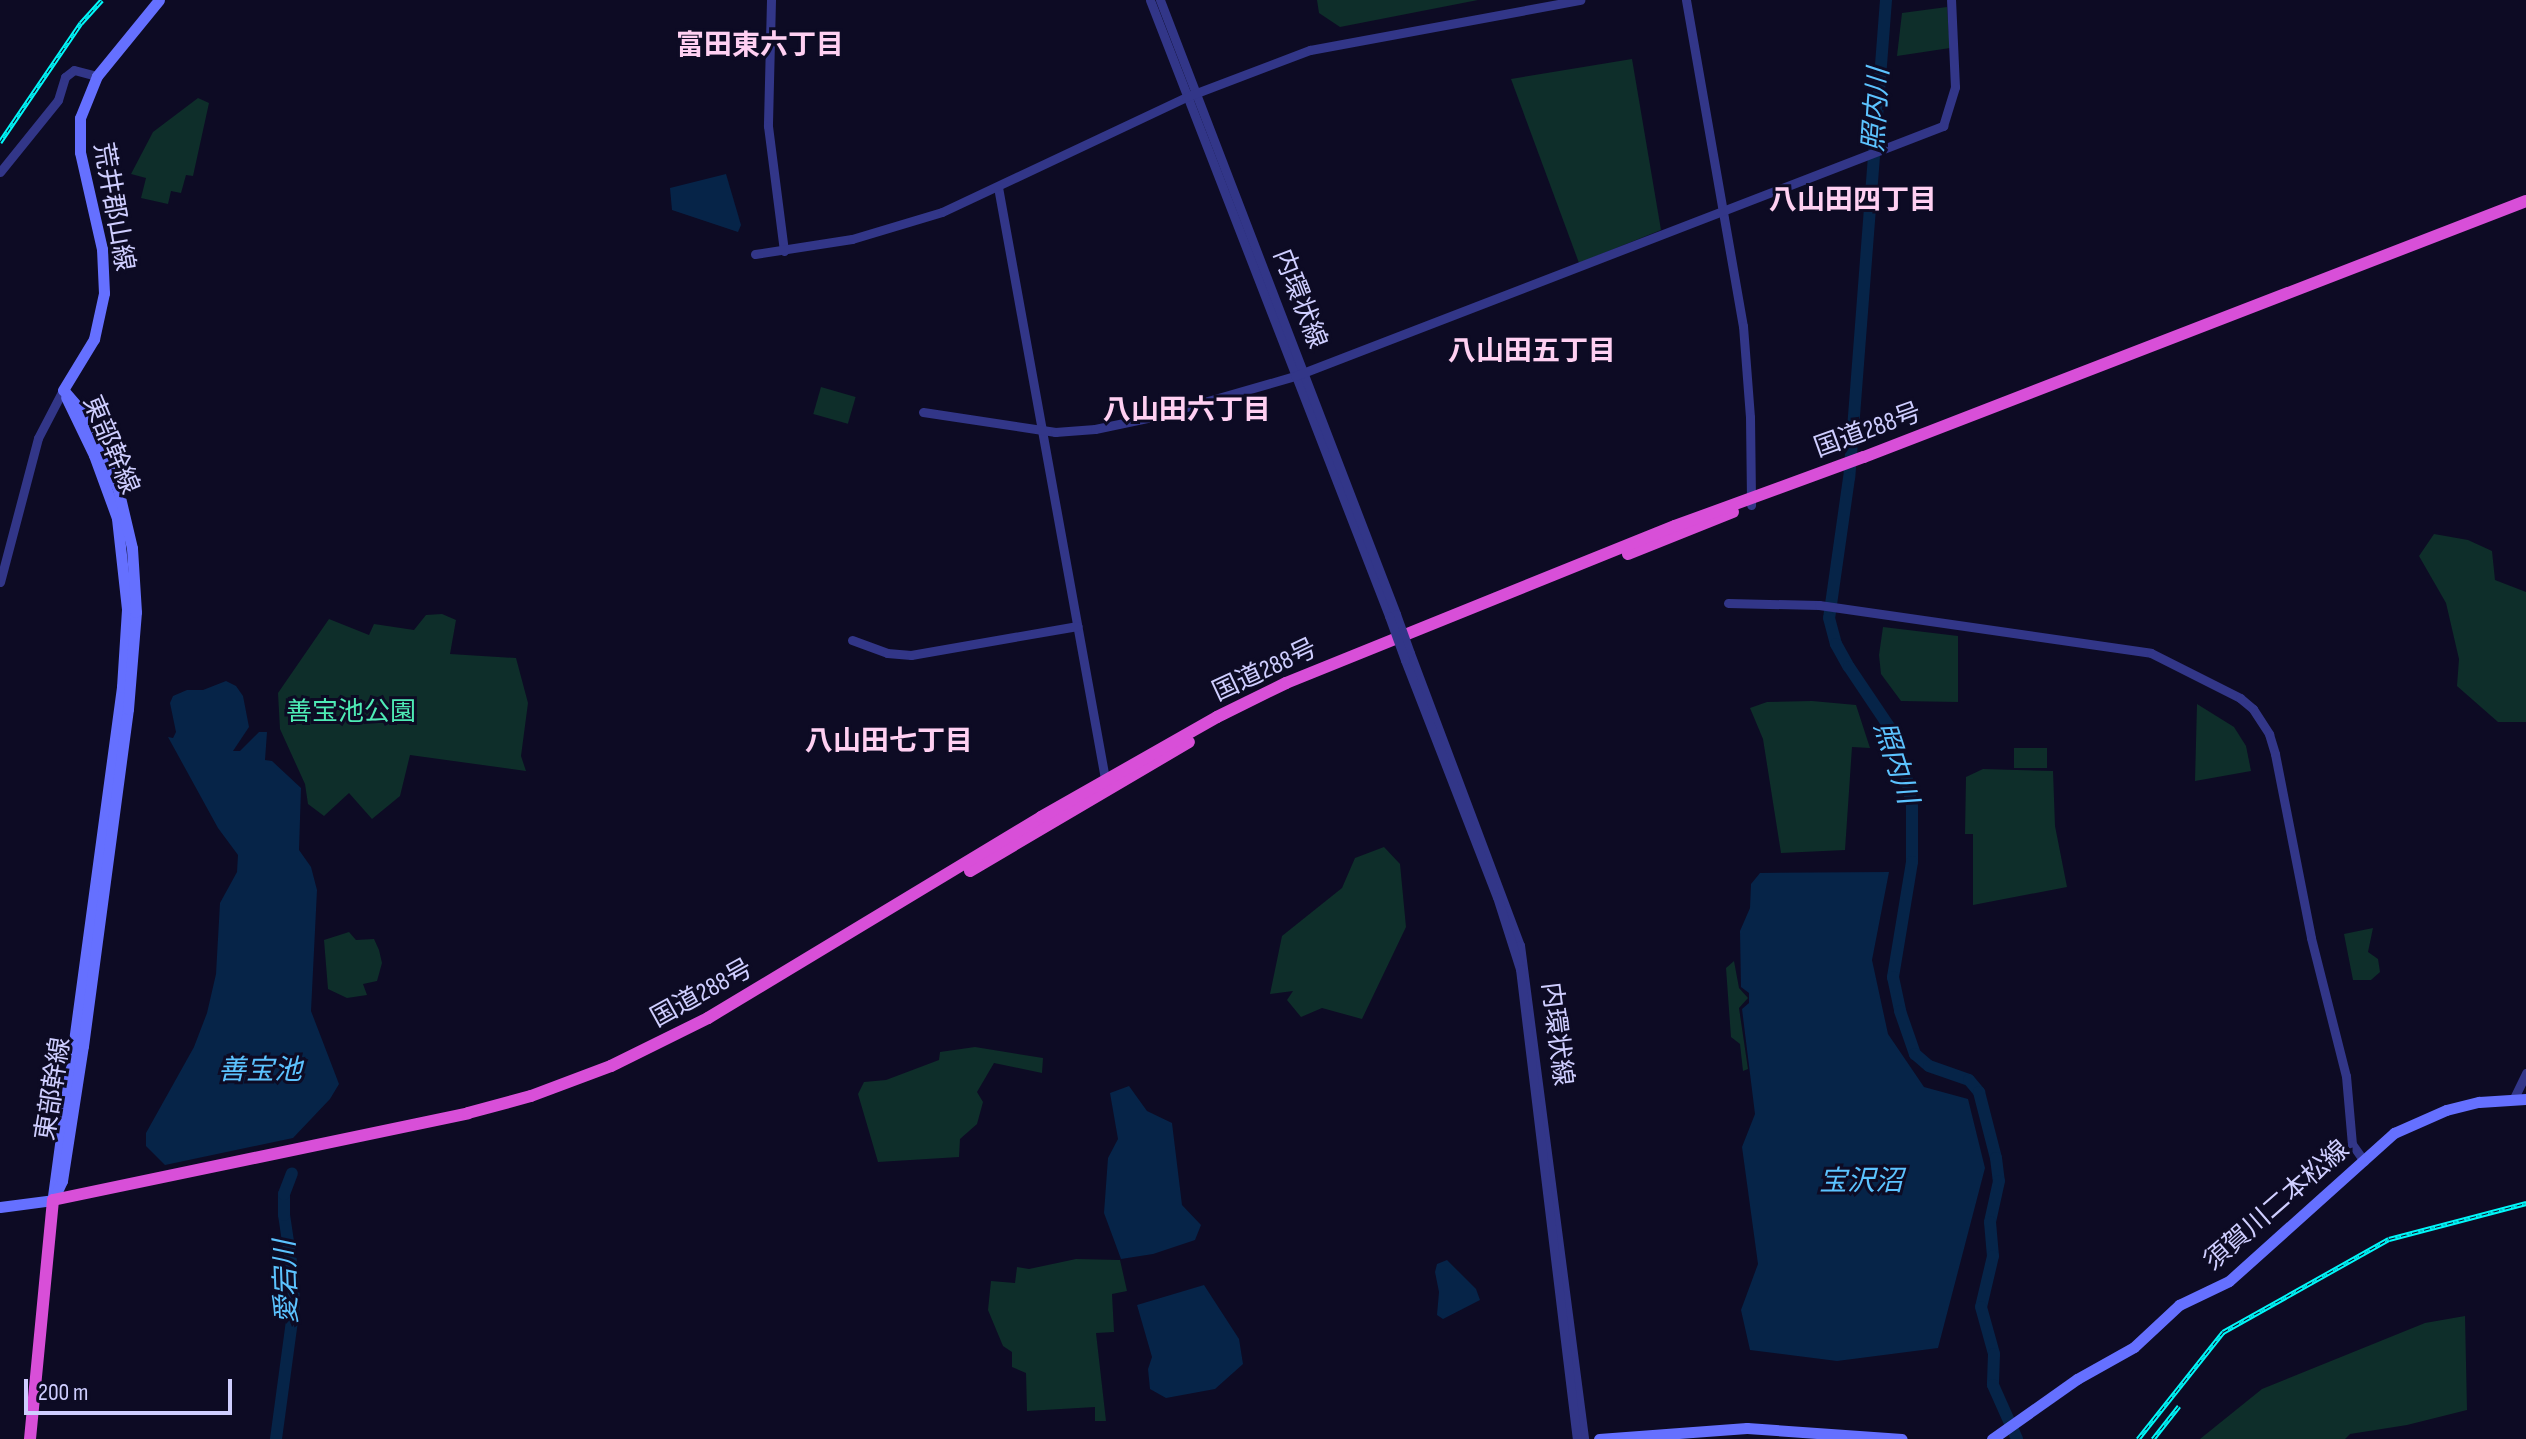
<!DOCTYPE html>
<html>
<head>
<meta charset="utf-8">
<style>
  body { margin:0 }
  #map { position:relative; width:2526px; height:1439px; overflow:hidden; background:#0d0b24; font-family:"Sofia Sans Condensed","Noto Sans JP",sans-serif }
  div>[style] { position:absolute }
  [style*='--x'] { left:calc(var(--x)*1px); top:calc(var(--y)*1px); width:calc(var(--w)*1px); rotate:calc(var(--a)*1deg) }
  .green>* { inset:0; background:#0e2e2a; transform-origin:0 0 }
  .water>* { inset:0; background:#062448 }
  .river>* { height:12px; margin:-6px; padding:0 6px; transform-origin:6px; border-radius:6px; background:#062448 }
  .tertiary>* { height:9px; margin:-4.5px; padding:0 4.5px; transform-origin:4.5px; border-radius:4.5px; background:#323688 }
  .secondary>* { height:11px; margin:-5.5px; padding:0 5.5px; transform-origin:5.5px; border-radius:5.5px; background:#6570ff }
  .trunk>* { height:12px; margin:-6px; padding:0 6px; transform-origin:6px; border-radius:6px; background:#d84fd8 }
  .rail>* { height:5px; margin-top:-2.5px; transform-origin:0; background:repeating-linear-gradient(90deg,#0d0b24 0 6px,#00f8f9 0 12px); box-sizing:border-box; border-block:2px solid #00f8f9 }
  .tertiary-bridge>* { height:9px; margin:-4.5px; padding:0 4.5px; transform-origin:4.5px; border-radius:4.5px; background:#323688 }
  span { translate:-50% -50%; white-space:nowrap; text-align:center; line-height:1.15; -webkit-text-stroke:6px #0d0b24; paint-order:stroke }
  .street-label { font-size:26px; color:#cfceff }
  .park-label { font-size:26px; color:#4eebb5 }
  .neighbourhood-label { font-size:28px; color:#ffd0f2; font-weight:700 }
  .water-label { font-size:28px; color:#5cc3ff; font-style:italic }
  .scale { position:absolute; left:24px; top:1379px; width:208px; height:36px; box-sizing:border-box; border:4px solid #cfceff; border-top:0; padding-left:10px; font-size:24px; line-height:28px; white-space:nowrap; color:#cfceff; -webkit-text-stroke:6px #0d0b24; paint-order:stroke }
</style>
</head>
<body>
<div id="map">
  <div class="green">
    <i style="clip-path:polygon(1317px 0,1478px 0,1340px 27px,1319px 13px)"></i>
    <i style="clip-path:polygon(1947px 7px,1950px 48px,1897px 56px,1902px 13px)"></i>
    <i style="clip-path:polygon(1632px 59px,1661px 230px,1579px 263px,1511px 79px)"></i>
    <i style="clip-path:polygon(198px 98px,209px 103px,193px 176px,186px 175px,181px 193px,171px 191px,168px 204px,141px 198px,146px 178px,131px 174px,153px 132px)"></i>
    <i style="left:821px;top:387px;width:36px;height:28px;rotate:16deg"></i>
    <i style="clip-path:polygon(2434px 534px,2468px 540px,2492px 551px,2495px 580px,2526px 592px,2526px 722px,2498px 722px,2457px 686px,2459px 659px,2446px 603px,2419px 556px)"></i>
    <i style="clip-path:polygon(442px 614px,456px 620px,450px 654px,516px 658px,528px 703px,521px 756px,526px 771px,410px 755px,400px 796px,372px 819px,349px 793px,324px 816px,308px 804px,305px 784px,280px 729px,278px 693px,329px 619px,369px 635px,374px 624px,414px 630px,426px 615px)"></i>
    <i style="clip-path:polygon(1883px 627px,1958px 636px,1958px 702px,1901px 701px,1881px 674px,1879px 655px)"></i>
    <i style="clip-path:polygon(1812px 701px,1856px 705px,1870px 748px,1852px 747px,1845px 850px,1781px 853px,1763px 739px,1750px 708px,1767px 702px)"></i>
    <i style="clip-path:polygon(2197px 704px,2234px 727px,2246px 746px,2251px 771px,2195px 781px)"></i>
    <i style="left:2014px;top:748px;width:33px;height:20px"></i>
    <i style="clip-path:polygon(1983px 769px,2053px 771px,2055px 826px,2067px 887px,1973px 905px,1973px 834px,1965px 834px,1966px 777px)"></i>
    <i style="clip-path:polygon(1384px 847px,1400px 864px,1406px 927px,1362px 1019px,1322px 1008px,1301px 1017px,1287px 1000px,1293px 991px,1270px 994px,1282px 936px,1342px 888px,1355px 858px)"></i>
    <i style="clip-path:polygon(2373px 928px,2368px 952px,2378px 959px,2380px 972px,2371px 980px,2353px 980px,2344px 934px)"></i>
    <i style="clip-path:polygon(349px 932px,356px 940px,374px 939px,379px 950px,382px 963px,377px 981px,363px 984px,367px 995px,347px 998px,328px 989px,324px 940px)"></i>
    <i style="clip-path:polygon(1734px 961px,1739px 988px,1748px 998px,1739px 1008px,1748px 1069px,1743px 1071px,1740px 1044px,1731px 1037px,1726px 968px)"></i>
    <i style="clip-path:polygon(975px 1047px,1043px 1058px,1042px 1073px,994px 1063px,977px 1092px,983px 1102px,977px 1124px,960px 1139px,959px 1157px,878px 1162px,858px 1094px,864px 1082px,886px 1080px,939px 1060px,940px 1052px)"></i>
    <i style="clip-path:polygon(1076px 1259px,1120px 1260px,1127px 1291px,1112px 1294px,1114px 1332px,1096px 1333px,1106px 1421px,1095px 1421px,1095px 1407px,1027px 1411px,1026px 1373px,1012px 1367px,1012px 1352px,1003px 1346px,988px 1310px,991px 1281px,1015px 1283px,1017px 1267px,1029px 1269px)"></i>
    <i style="clip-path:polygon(2465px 1316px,2467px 1410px,2407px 1425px,2350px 1434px,2345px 1439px,2200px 1439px,2262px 1389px,2425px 1323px)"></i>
  </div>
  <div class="water">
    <i style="clip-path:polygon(726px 174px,741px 225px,738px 232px,672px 210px,670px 188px)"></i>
    <i style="clip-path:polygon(226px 681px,236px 686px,243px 696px,249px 727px,233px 751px,240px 751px,259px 732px,267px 732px,265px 760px,272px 761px,301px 788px,299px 850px,311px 867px,317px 890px,311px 1011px,339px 1084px,330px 1099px,293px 1138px,165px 1165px,146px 1146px,146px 1133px,194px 1047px,207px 1013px,216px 974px,220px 903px,237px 872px,238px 855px,218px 828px,168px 737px,173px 738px,176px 732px,170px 703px,173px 696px,187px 690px,203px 690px)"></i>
    <i style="clip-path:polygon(1889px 872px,1872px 960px,1888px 1034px,1924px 1087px,1968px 1099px,1985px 1168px,1938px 1348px,1837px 1361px,1750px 1350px,1741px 1310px,1758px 1264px,1742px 1147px,1755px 1114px,1742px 1009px,1749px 1003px,1749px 993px,1741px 987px,1740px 931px,1750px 908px,1751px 884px,1760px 873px)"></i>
    <i style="clip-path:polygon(1129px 1086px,1147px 1111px,1172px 1123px,1182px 1205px,1201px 1225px,1195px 1240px,1153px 1254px,1121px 1259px,1104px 1213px,1108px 1158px,1118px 1139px,1110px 1093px)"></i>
    <i style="clip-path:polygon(1447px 1260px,1476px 1289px,1480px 1300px,1443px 1319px,1437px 1315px,1439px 1292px,1435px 1272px,1437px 1264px)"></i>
    <i style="clip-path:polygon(1204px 1285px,1239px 1339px,1243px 1364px,1215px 1389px,1166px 1398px,1150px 1389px,1148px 1369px,1152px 1357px,1137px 1305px)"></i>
  </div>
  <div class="river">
    <i style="--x:1886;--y:0;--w:479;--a:94.4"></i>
    <i style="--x:1849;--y:478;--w:141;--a:98.1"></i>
    <i style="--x:1829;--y:618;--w:27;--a:75"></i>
    <i style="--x:1836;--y:644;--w:26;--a:61"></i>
    <i style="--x:1849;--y:667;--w:73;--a:56.1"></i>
    <i style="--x:1890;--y:728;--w:39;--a:69"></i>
    <i style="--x:1904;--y:764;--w:43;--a:79.2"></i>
    <i style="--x:1912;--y:806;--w:56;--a:90"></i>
    <i style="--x:1912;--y:862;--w:117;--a:99.4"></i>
    <i style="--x:1893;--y:977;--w:35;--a:78"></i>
    <i style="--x:1900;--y:1011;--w:46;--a:70.8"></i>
    <i style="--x:1915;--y:1054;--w:18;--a:41"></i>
    <i style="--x:1929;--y:1066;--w:42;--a:19.3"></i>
    <i style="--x:1969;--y:1080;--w:16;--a:50"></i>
    <i style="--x:1979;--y:1092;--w:68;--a:75.6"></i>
    <i style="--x:1996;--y:1158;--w:23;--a:83"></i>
    <i style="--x:1999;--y:1181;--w:42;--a:102.4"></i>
    <i style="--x:1990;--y:1222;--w:34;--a:85"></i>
    <i style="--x:1993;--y:1256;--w:52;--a:103.2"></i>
    <i style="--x:1981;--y:1307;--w:49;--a:74.5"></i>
    <i style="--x:1994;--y:1354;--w:31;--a:92"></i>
    <i style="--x:1993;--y:1385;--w:59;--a:66"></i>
    <i style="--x:276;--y:1439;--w:134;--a:-82.3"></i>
    <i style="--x:294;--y:1306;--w:31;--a:-92"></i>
    <i style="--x:293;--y:1275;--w:61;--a:-98.5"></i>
    <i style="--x:284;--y:1215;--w:21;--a:-90"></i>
    <i style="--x:284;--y:1194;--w:22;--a:-69"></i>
  </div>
  <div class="tertiary">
    <i style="--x:771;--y:0;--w:126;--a:91.4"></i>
    <i style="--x:768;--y:126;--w:126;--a:82.7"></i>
    <i style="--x:1150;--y:0;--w:661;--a:68.79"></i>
    <i style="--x:1160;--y:0;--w:658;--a:68.97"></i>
    <i style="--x:1686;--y:0;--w:331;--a:80.1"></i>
    <i style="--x:1743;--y:326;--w:91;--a:85.6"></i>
    <i style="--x:1750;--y:417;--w:88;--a:89.3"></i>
    <i style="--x:0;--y:172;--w:92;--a:-51.1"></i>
    <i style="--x:58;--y:100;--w:24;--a:-73"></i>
    <i style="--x:65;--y:77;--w:11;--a:-38"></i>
    <i style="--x:74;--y:70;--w:24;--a:15"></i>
    <i style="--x:998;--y:187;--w:607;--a:79.75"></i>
    <i style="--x:755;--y:254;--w:98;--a:-8.8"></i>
    <i style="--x:852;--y:239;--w:94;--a:-16.7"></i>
    <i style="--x:942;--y:212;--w:270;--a:-25.2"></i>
    <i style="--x:1186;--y:97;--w:133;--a:-20.8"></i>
    <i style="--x:1310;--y:50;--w:275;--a:-10.5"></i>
    <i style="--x:923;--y:412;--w:134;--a:8.6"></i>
    <i style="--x:1055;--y:432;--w:40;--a:-4.3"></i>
    <i style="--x:1095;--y:429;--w:58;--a:-11.9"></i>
    <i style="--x:1152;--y:417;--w:149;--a:-16"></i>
    <i style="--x:1295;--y:376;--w:695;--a:-21.1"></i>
    <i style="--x:1943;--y:126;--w:41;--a:-72.9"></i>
    <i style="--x:1955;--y:87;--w:87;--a:-92.6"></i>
    <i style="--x:0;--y:582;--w:149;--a:-75.2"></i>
    <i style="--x:38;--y:438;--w:54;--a:-62.5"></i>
    <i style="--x:1728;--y:603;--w:91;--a:1.3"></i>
    <i style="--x:1819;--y:605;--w:335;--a:8.2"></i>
    <i style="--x:2151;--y:653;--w:100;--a:26.8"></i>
    <i style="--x:2240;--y:698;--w:17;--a:40"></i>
    <i style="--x:2253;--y:709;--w:30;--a:57"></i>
    <i style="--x:2269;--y:734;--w:21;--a:73"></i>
    <i style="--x:2275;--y:754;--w:187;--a:78.9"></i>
    <i style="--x:2311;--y:938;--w:142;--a:75.8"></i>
    <i style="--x:2346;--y:1076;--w:68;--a:85"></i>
    <i style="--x:2352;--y:1144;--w:21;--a:55"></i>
    <i style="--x:852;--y:640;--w:37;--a:20"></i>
    <i style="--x:887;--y:653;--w:24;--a:5"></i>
    <i style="--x:911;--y:655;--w:169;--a:-9.9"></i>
    <i style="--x:1410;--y:653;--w:312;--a:69.4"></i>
    <i style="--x:1520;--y:945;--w:498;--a:82.6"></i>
    <i style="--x:1405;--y:660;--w:254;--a:68.8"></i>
    <i style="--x:1497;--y:897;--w:76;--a:72.3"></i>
    <i style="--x:1520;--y:969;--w:473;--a:83.1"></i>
    <i style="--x:2514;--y:1098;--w:28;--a:-64"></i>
  </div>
  <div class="secondary">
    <i style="--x:63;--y:390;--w:60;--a:-58.7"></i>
    <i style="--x:94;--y:339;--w:47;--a:-77.7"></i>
    <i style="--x:104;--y:293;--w:44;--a:-92.6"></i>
    <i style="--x:102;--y:249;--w:99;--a:-102.8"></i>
    <i style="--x:80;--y:152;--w:34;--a:-90"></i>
    <i style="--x:80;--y:118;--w:45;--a:-68"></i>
    <i style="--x:97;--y:76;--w:98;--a:-50.8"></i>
    <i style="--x:53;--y:1196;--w:514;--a:-82.28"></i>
    <i style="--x:122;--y:687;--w:78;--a:-86.3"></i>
    <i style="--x:127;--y:609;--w:92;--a:-96.3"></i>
    <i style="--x:117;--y:518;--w:67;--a:-110.1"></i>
    <i style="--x:94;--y:455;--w:64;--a:-115.8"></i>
    <i style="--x:53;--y:1200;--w:21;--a:-65"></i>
    <i style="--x:62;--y:1181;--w:137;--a:-81.2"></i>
    <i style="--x:83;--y:1046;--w:340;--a:-82.4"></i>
    <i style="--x:128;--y:709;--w:97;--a:-85.3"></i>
    <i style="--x:136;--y:612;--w:64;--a:-93.6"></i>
    <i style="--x:132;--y:548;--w:61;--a:-103.3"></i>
    <i style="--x:118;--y:489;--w:81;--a:-114"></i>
    <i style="--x:85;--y:415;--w:33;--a:-131"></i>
    <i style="--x:0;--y:1207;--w:53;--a:-7.5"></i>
    <i style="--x:1599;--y:1439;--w:148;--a:-4.3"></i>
    <i style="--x:1747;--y:1428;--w:155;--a:4.1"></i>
    <i style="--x:1992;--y:1439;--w:104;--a:-35.2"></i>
    <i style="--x:2077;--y:1379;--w:65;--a:-29.3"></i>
    <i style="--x:2134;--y:1347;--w:62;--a:-43"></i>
    <i style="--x:2179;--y:1305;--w:55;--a:-25.6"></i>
    <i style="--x:2229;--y:1281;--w:222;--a:-41.9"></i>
    <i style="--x:2394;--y:1133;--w:57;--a:-23.9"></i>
    <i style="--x:2446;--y:1110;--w:34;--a:-14"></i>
    <i style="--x:2479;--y:1102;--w:47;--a:-3.7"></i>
  </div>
  <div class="trunk">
    <i style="--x:1628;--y:554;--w:113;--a:-21.8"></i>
    <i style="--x:970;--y:871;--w:254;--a:-30.5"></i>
    <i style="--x:30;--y:1439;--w:240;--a:-84.5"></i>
    <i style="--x:53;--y:1200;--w:424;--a:-11.8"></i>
    <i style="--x:468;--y:1113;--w:65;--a:-15.1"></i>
    <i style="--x:531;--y:1096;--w:85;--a:-20.6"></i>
    <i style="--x:611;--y:1066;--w:108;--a:-26.3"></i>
    <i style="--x:708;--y:1018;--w:389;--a:-31.1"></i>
    <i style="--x:1041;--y:817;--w:202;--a:-29.6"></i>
    <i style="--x:1217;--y:717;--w:77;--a:-26.2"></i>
    <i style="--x:1286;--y:683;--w:419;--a:-22"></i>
    <i style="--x:1675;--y:526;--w:201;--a:-20.1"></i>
    <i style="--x:1864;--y:457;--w:710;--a:-21.14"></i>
  </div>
  <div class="rail">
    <i style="--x:0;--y:142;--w:144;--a:-55.8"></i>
    <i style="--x:81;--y:23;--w:31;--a:-48"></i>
    <i style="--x:2138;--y:1439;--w:137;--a:-51.5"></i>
    <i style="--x:2223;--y:1332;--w:190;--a:-29.3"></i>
    <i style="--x:2389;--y:1239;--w:142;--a:-14.7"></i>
    <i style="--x:2153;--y:1439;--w:42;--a:-51.8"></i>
  </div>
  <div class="tertiary-bridge">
    <i style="--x:1396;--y:614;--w:41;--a:70.3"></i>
    <i style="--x:1389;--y:616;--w:47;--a:70"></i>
  </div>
  <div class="street-label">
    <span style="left:113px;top:207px;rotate:80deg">荒井郡山線</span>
    <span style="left:1299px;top:299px;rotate:69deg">内環状線</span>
    <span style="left:1868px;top:431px;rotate:-20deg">国道288号</span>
    <span style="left:110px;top:445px;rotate:67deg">東部幹線</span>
    <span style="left:1265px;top:671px;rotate:-25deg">国道288号</span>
    <span style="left:702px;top:994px;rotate:-29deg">国道288号</span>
    <span style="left:1556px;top:1034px;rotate:83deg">内環状線</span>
    <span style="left:54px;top:1089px;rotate:-81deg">東部幹線</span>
    <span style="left:2277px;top:1206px;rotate:-41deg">須賀川二本松線</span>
  </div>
  <div class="park-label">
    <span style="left:351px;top:713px">善宝池公園</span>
  </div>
  <div class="neighbourhood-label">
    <span style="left:760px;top:46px">富田東六丁目</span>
    <span style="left:1853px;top:201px">八山田四丁目</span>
    <span style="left:1532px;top:352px">八山田五丁目</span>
    <span style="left:1187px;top:411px">八山田六丁目</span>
    <span style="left:889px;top:742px">八山田七丁目</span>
  </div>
  <div class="water-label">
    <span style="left:1877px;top:110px;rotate:-86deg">照内川</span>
    <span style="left:1895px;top:763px;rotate:72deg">照内川</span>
    <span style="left:260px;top:1071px">善宝池</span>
    <span style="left:1861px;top:1182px">宝沢沼</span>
    <span style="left:287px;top:1282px;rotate:-92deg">愛宕川</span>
  </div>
  <div class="scale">200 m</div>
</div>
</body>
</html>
